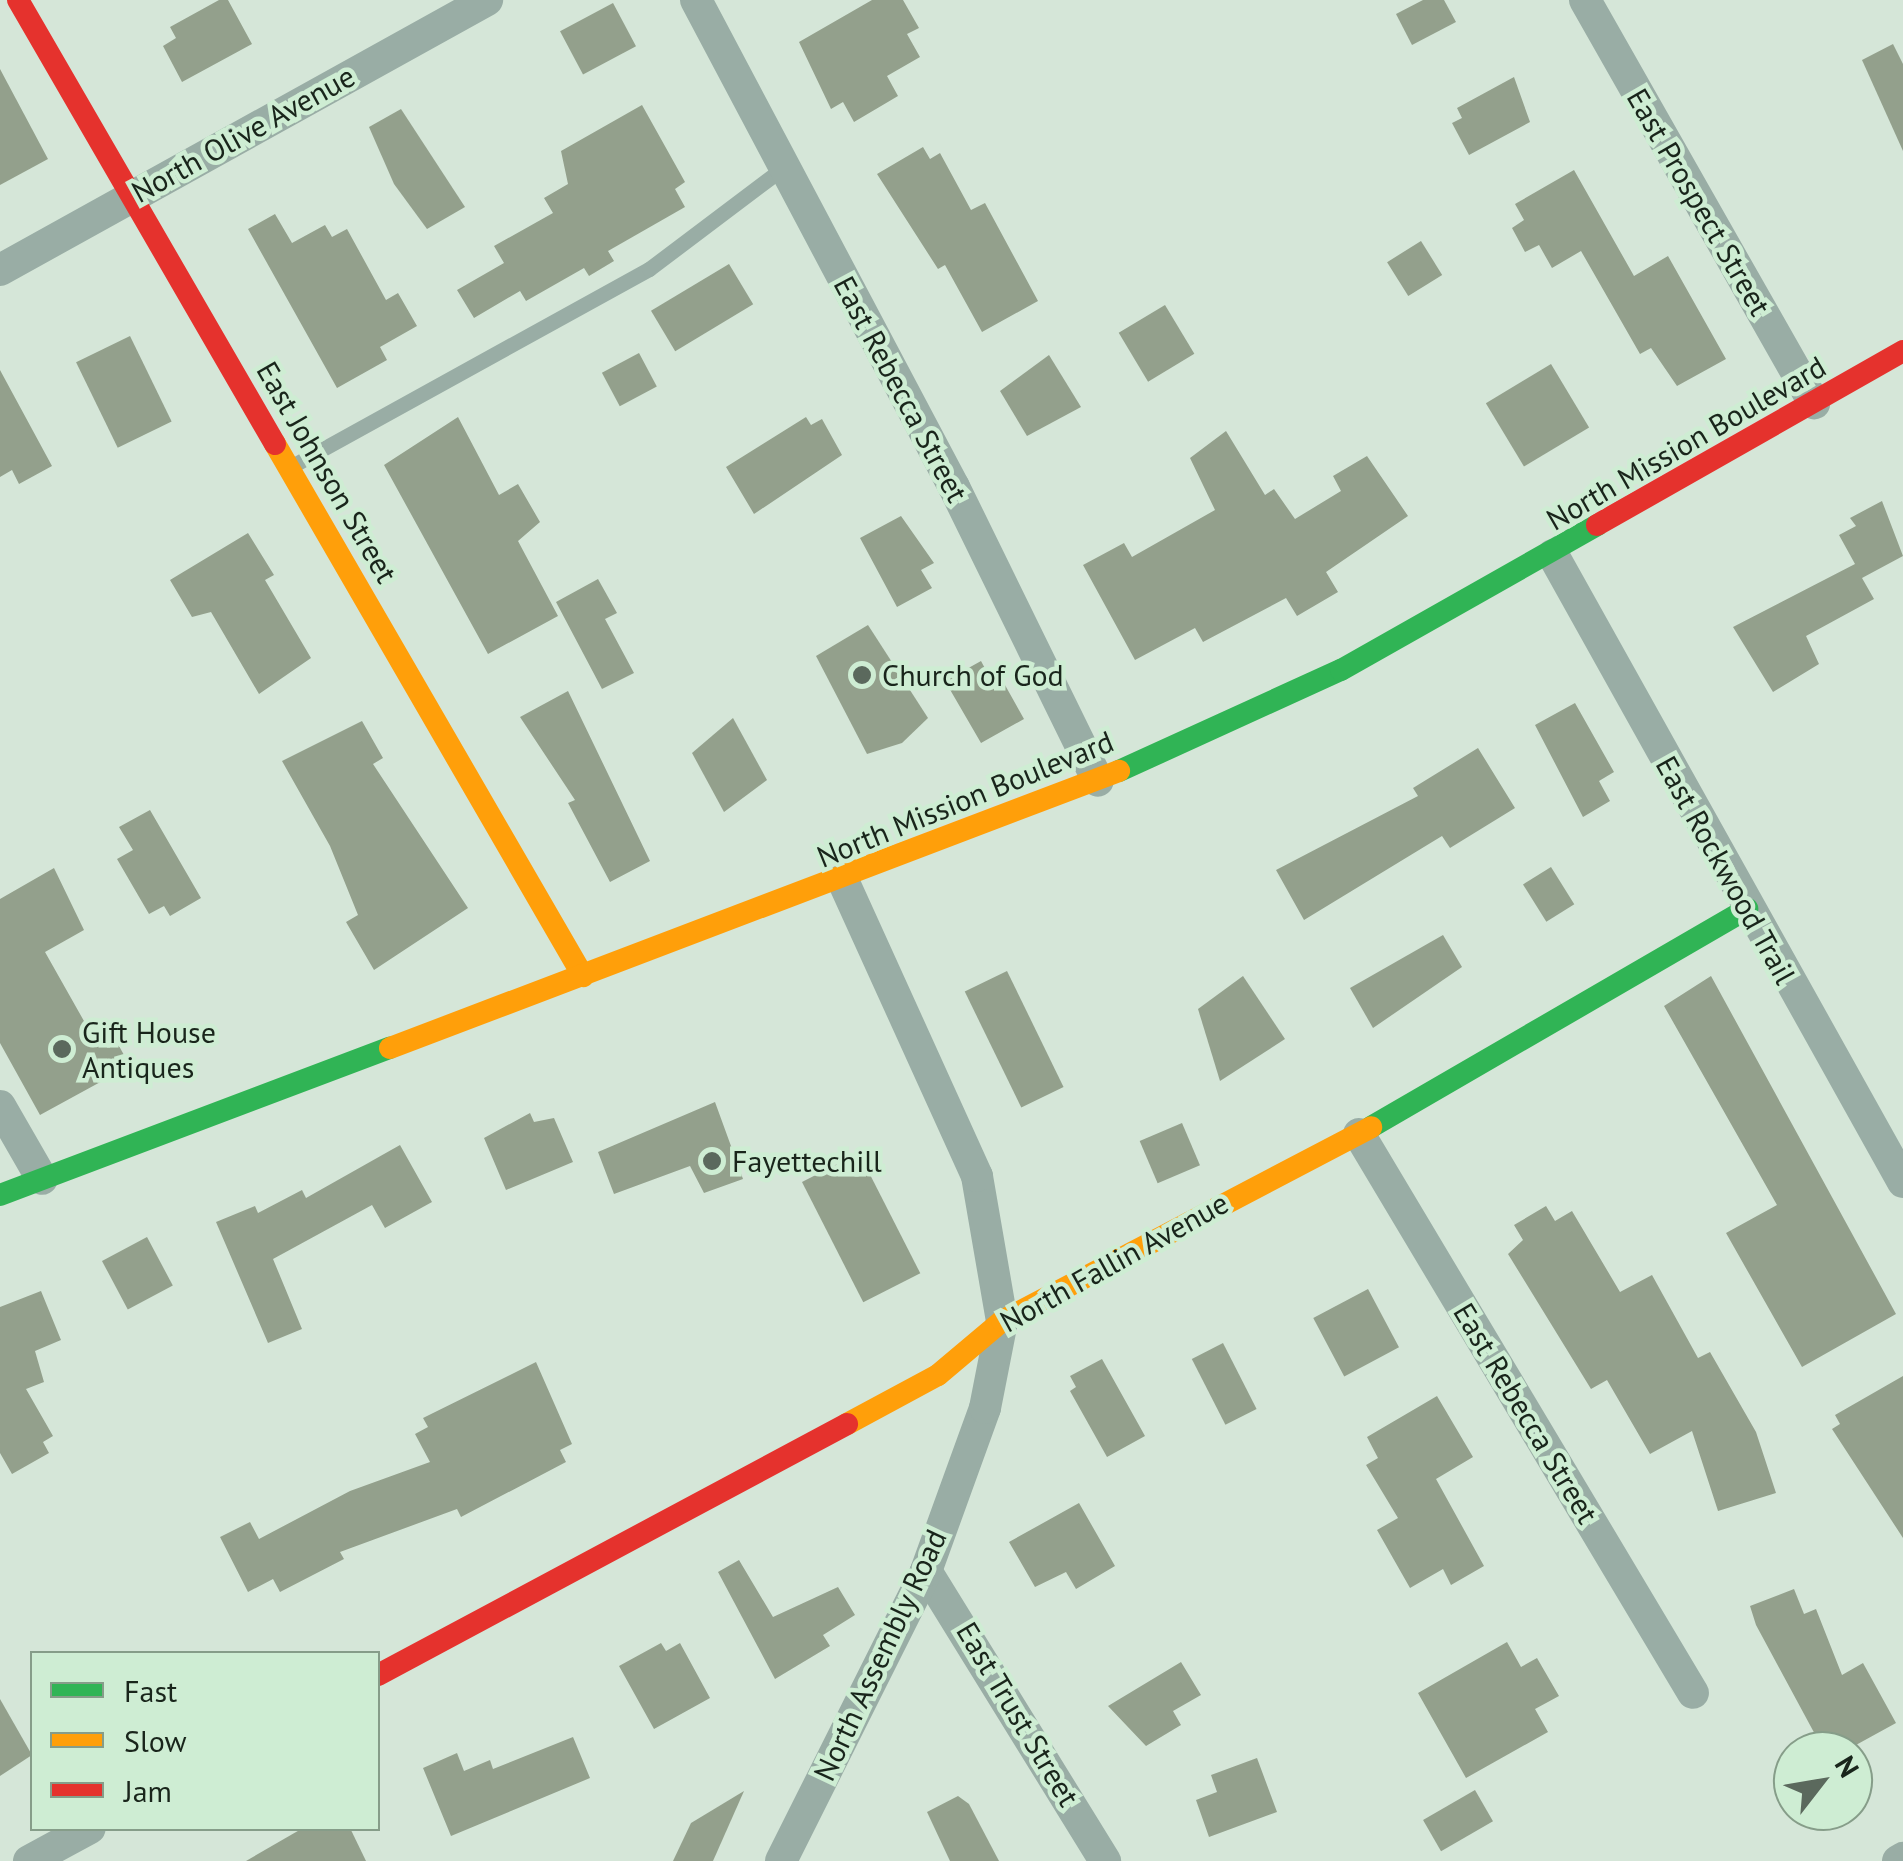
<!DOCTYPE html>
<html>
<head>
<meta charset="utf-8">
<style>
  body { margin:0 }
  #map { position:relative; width:1903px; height:1861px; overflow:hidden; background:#d5e6d8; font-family:"PT Sans",sans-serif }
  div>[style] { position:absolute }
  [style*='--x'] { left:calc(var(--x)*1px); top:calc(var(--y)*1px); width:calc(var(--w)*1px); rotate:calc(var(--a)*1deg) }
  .building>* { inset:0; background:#93a08c; transform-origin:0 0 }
  .lane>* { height:15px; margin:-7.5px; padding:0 7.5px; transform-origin:7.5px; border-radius:7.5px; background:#99ada5 }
  .street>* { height:32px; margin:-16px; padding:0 16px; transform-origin:16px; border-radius:16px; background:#99ada5 }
  .fast>* { height:22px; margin:-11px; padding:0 11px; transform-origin:11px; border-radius:11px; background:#30b455 }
  .slow>* { height:22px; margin:-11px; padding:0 11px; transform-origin:11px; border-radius:11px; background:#ff9f0a }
  .jam>* { height:22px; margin:-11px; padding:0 11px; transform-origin:11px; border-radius:11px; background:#e5322d }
  .dots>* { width:28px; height:28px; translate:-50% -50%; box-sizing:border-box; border:5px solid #ceedd3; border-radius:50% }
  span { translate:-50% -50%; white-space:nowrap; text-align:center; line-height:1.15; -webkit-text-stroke:9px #ceedd3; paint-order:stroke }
  .street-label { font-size:30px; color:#19251b }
  .poi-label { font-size:30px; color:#19251b }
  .left { translate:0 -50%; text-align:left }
  .legend { position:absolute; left:30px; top:1651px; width:350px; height:180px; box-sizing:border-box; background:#ceedd3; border:2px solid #869d89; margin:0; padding:12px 18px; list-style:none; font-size:30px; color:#19251b }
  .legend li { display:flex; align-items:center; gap:20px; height:50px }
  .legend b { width:50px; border:2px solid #869d89 }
  .north { position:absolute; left:1773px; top:1731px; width:100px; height:100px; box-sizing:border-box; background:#ceedd3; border:2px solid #869d89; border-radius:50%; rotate:59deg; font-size:28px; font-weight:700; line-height:40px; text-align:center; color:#19251b }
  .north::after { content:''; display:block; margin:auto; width:35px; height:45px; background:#5b695d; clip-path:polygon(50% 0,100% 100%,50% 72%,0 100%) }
</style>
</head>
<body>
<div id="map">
  <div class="building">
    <i style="clip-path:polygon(219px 0,228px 0,252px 44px,182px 82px,163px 46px,176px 38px,170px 27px)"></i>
    <i style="clip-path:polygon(872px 0,903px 0,919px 28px,907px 34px,920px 57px,887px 76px,898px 96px,854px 122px,843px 102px,831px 109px,799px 42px)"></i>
    <i style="clip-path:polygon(1423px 0,1444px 0,1456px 22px,1412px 45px,1396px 14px)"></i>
    <i style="left:613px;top:3px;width:49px;height:60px;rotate:62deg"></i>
    <i style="clip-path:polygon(1893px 44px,1903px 64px,1903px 151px,1862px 60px)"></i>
    <i style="clip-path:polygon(0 69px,48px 159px,0 185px)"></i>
    <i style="clip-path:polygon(1514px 77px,1530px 122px,1469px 155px,1452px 123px,1462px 118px,1457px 108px)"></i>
    <i style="clip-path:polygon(642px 105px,685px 182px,675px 189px,685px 207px,608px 251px,614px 261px,589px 276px,584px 268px,526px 301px,520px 291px,474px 318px,457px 290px,504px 263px,494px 246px,553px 213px,544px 198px,568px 184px,561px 151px)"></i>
    <i style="clip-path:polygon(401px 109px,465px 207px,427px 229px,394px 184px,369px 127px)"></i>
    <i style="clip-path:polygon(923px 147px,930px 159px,940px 153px,971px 210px,985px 203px,1038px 301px,982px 332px,945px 265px,938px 269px,877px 174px)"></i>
    <i style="clip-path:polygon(1574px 170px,1634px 276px,1668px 256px,1726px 359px,1677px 386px,1651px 348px,1640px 354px,1581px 251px,1552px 268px,1539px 245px,1525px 252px,1512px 228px,1524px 220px,1515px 204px)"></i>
    <i style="clip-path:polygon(275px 214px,292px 243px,325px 225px,332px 237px,347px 229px,386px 300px,398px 293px,417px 326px,380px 347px,387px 360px,337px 388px,248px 229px)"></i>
    <i style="left:1421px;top:241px;width:40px;height:40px;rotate:58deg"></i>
    <i style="left:729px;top:264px;width:47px;height:91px;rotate:59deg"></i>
    <i style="left:1165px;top:305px;width:57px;height:54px;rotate:59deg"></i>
    <i style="left:130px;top:336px;width:95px;height:60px;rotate:64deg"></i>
    <i style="left:639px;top:353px;width:38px;height:42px;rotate:62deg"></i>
    <i style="clip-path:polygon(1049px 355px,1081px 407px,1027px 436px,1000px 391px)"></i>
    <i style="left:1551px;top:364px;width:74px;height:76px;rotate:59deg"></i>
    <i style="clip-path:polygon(0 370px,52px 466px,19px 484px,12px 470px,0 477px)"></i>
    <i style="clip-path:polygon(458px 417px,499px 495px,518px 484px,540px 522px,518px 541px,558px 616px,488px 654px,384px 465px)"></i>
    <i style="clip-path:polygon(806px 417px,811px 425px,822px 419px,842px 455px,754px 514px,726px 467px)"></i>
    <i style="clip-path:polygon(1226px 431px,1265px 495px,1274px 489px,1295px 519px,1341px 491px,1333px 476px,1367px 456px,1408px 516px,1326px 572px,1338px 592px,1297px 616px,1286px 598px,1203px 642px,1195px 628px,1135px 660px,1083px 565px,1124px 543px,1132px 557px,1215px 510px,1190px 458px)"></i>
    <i style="clip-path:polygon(1882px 501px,1903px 556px,1862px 578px,1874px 599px,1806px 636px,1819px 664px,1773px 692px,1733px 627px,1855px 564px,1839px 535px,1856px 526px,1850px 518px)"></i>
    <i style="clip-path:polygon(901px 516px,934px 563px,921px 570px,932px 588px,897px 607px,860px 538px)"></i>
    <i style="clip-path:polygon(248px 533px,274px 575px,265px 580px,311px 658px,259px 694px,211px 612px,192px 617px,170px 580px)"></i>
    <i style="clip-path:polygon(598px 579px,617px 613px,605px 619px,634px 673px,602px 689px,556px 602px)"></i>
    <i style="clip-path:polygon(868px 625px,928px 718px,902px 743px,867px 754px,816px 656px)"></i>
    <i style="clip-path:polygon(981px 661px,988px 674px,996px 669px,1024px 719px,981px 743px,945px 681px)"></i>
    <i style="clip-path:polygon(568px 691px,650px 861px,610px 882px,568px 803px,575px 800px,520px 717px)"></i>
    <i style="clip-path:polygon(1575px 703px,1614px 772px,1599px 781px,1610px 801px,1583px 817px,1535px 725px)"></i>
    <i style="clip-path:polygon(733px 718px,767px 780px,724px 812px,692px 753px)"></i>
    <i style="clip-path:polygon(362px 721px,383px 758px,373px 764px,468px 908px,374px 970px,346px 922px,358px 915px,330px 846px,282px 761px)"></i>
    <i style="clip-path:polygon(1478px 748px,1515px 808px,1450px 848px,1442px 836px,1304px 920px,1276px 870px,1418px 796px,1413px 788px)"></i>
    <i style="clip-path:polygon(150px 810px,201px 898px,170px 916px,164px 906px,149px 914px,117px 859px,133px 850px,119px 827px)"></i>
    <i style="left:1551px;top:867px;width:44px;height:33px;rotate:58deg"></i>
    <i style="clip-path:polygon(54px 868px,84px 930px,45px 952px,93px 1037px,109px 1028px,124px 1055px,108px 1063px,115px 1074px,40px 1115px,0 1043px,0 899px)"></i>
    <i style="clip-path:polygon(1443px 935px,1462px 967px,1373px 1028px,1350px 988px)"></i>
    <i style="left:1007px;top:971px;width:129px;height:47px;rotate:64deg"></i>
    <i style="clip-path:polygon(1243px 976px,1285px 1039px,1220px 1081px,1198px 1009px)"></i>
    <i style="clip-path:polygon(1711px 976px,1896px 1314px,1802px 1367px,1726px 1233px,1777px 1205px,1664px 1006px)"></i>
    <i style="clip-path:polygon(715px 1102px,743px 1179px,704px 1193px,690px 1166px,614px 1194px,598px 1152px)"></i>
    <i style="clip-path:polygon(530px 1113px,534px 1122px,554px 1118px,573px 1162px,506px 1190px,484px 1138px)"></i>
    <i style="left:1182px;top:1123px;width:46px;height:46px;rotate:67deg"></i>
    <i style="clip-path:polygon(400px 1145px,432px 1202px,385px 1228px,372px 1205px,273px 1259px,302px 1329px,268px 1343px,216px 1222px,255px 1206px,258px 1213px,302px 1190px,306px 1198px)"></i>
    <i style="left:859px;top:1153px;width:135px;height:64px;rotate:63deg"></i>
    <i style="clip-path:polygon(1546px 1206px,1555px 1221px,1572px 1211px,1620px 1292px,1652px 1275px,1698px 1358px,1710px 1352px,1756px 1432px,1776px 1493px,1718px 1511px,1692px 1431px,1650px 1454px,1607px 1380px,1591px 1389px,1508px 1254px,1523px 1240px,1514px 1225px)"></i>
    <i style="left:147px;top:1237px;width:55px;height:51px;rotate:62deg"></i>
    <i style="left:1368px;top:1289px;width:66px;height:62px;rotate:62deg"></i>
    <i style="clip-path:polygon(41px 1291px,61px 1340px,35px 1351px,44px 1382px,26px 1389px,53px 1436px,43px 1442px,49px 1453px,12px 1474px,0 1453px,0 1307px)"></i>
    <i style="left:1223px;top:1343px;width:74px;height:35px;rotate:63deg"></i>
    <i style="clip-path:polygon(1102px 1359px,1145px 1436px,1107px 1457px,1070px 1391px,1076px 1387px,1070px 1376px)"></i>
    <i style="clip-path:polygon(536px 1362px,572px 1444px,560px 1450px,566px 1462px,461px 1517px,457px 1509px,340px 1552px,344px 1559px,280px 1592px,273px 1579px,248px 1592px,220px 1537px,250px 1522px,259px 1539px,350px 1491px,430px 1462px,415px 1434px,428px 1427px,423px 1418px)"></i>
    <i style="clip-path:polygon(1903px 1376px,1903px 1538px,1832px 1429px,1840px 1424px,1835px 1415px)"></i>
    <i style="clip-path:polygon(1437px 1396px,1473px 1457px,1436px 1479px,1484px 1566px,1451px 1585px,1443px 1569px,1410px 1588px,1377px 1530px,1398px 1518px,1366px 1465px,1378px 1458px,1367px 1437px)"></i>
    <i style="clip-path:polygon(1079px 1503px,1115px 1566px,1076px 1589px,1066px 1572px,1035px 1587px,1009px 1542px)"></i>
    <i style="clip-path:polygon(739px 1560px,773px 1617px,838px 1587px,855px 1615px,823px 1635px,830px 1646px,775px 1679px,718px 1572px)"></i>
    <i style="clip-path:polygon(1794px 1589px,1804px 1614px,1816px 1609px,1842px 1675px,1863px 1663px,1896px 1723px,1845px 1751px,1824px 1751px,1756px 1625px,1750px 1606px)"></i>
    <i style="clip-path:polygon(1507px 1642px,1521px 1667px,1537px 1658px,1559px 1696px,1535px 1709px,1548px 1732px,1466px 1778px,1418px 1693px)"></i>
    <i style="clip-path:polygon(661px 1643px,666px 1651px,680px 1643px,710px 1698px,654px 1729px,619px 1666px)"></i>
    <i style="clip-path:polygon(1181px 1662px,1201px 1695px,1173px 1711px,1181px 1725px,1146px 1746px,1108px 1706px)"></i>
    <i style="clip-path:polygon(0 1699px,32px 1755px,0 1776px)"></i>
    <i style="clip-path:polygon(573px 1737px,590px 1778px,451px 1836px,423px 1768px,457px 1753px,464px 1771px,490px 1760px,493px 1769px)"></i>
    <i style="clip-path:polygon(1257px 1758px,1277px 1812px,1209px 1837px,1196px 1800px,1217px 1792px,1211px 1775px)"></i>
    <i style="left:1475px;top:1790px;width:36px;height:60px;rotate:60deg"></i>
    <i style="clip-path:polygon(744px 1791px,713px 1861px,673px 1861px,691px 1823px)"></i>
    <i style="clip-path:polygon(958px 1796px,969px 1804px,999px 1861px,950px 1861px,927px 1812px)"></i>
    <i style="clip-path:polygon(303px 1828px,350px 1828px,366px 1861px,246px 1861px)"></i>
  </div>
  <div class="lane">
    <i style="--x:292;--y:466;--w:408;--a:-28.9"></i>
    <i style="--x:649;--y:269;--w:168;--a:-37"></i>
  </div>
  <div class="street">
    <i style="--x:696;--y:0;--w:551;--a:62.09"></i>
    <i style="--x:954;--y:487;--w:327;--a:63.9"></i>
    <i style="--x:1585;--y:0;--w:464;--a:60.4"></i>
    <i style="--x:0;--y:270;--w:557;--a:-29"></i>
    <i style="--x:1553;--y:555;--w:718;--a:60.83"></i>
    <i style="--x:0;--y:1106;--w:84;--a:60.1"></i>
    <i style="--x:1359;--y:1134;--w:651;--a:59.14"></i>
    <i style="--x:926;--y:1571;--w:341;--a:58.3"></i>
    <i style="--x:29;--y:1861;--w:69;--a:-28.4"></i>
    <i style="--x:781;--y:1861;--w:324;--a:-63.4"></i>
    <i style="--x:926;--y:1571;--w:173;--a:-70.1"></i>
    <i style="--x:985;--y:1408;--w:89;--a:-78.9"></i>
    <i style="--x:1002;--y:1321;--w:147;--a:-99.8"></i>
    <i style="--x:977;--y:1176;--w:325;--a:-114.4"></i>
    <i style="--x:1898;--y:1861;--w:6;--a:-31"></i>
  </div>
  <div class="fast">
    <i style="--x:1119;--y:771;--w:244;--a:-24.5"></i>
    <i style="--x:1341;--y:670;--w:294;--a:-29.5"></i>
    <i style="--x:1371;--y:1127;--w:435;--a:-30.1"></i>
    <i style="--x:0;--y:1195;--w:417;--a:-20.7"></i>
  </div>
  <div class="slow">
    <i style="--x:275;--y:444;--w:615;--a:59.93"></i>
    <i style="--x:390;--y:1048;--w:780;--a:-20.81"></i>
    <i style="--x:847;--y:1424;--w:103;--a:-28.3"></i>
    <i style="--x:938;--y:1375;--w:84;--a:-40.2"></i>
    <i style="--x:1002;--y:1321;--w:417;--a:-27.7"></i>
  </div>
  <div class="jam">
    <i style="--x:18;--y:0;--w:513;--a:59.94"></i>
    <i style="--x:1597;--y:525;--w:352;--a:-29.6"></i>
    <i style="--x:378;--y:1675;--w:532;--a:-28.15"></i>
  </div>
  <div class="dots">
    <i style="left:862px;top:675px;background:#5b695d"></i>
    <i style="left:62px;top:1049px;background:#5b695d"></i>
    <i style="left:712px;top:1161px;background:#5b695d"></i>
  </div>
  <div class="street-label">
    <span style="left:243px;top:134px;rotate:-29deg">North Olive Avenue</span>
    <span style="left:1699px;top:202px;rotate:60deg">East Prospect Street</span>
    <span style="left:901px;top:389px;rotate:62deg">East Rebecca Street</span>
    <span style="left:1686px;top:443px;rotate:-30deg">North Mission Boulevard</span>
    <span style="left:327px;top:472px;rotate:60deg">East Johnson Street</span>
    <span style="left:965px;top:799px;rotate:-22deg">North Mission Boulevard</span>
    <span style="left:1726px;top:870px;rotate:61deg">East Rockwood Trail</span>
    <span style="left:1114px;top:1262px;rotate:-29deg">North Fallin Avenue</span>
    <span style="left:1526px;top:1413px;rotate:59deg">East Rebecca Street</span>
    <span style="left:880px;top:1655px;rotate:-65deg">North Assembly Road</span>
    <span style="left:1018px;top:1714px;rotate:59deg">East Trust Street</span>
  </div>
  <div class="poi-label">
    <span class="left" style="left:882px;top:675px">Church of God</span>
    <span class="left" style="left:82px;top:1049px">Gift House<br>Antiques</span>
    <span class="left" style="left:732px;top:1161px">Fayettechill</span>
  </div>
  <ul class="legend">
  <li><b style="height:12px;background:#30b455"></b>Fast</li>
  <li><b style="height:12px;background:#ff9f0a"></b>Slow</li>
  <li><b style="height:12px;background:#e5322d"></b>Jam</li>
  </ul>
  <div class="north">N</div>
</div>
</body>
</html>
